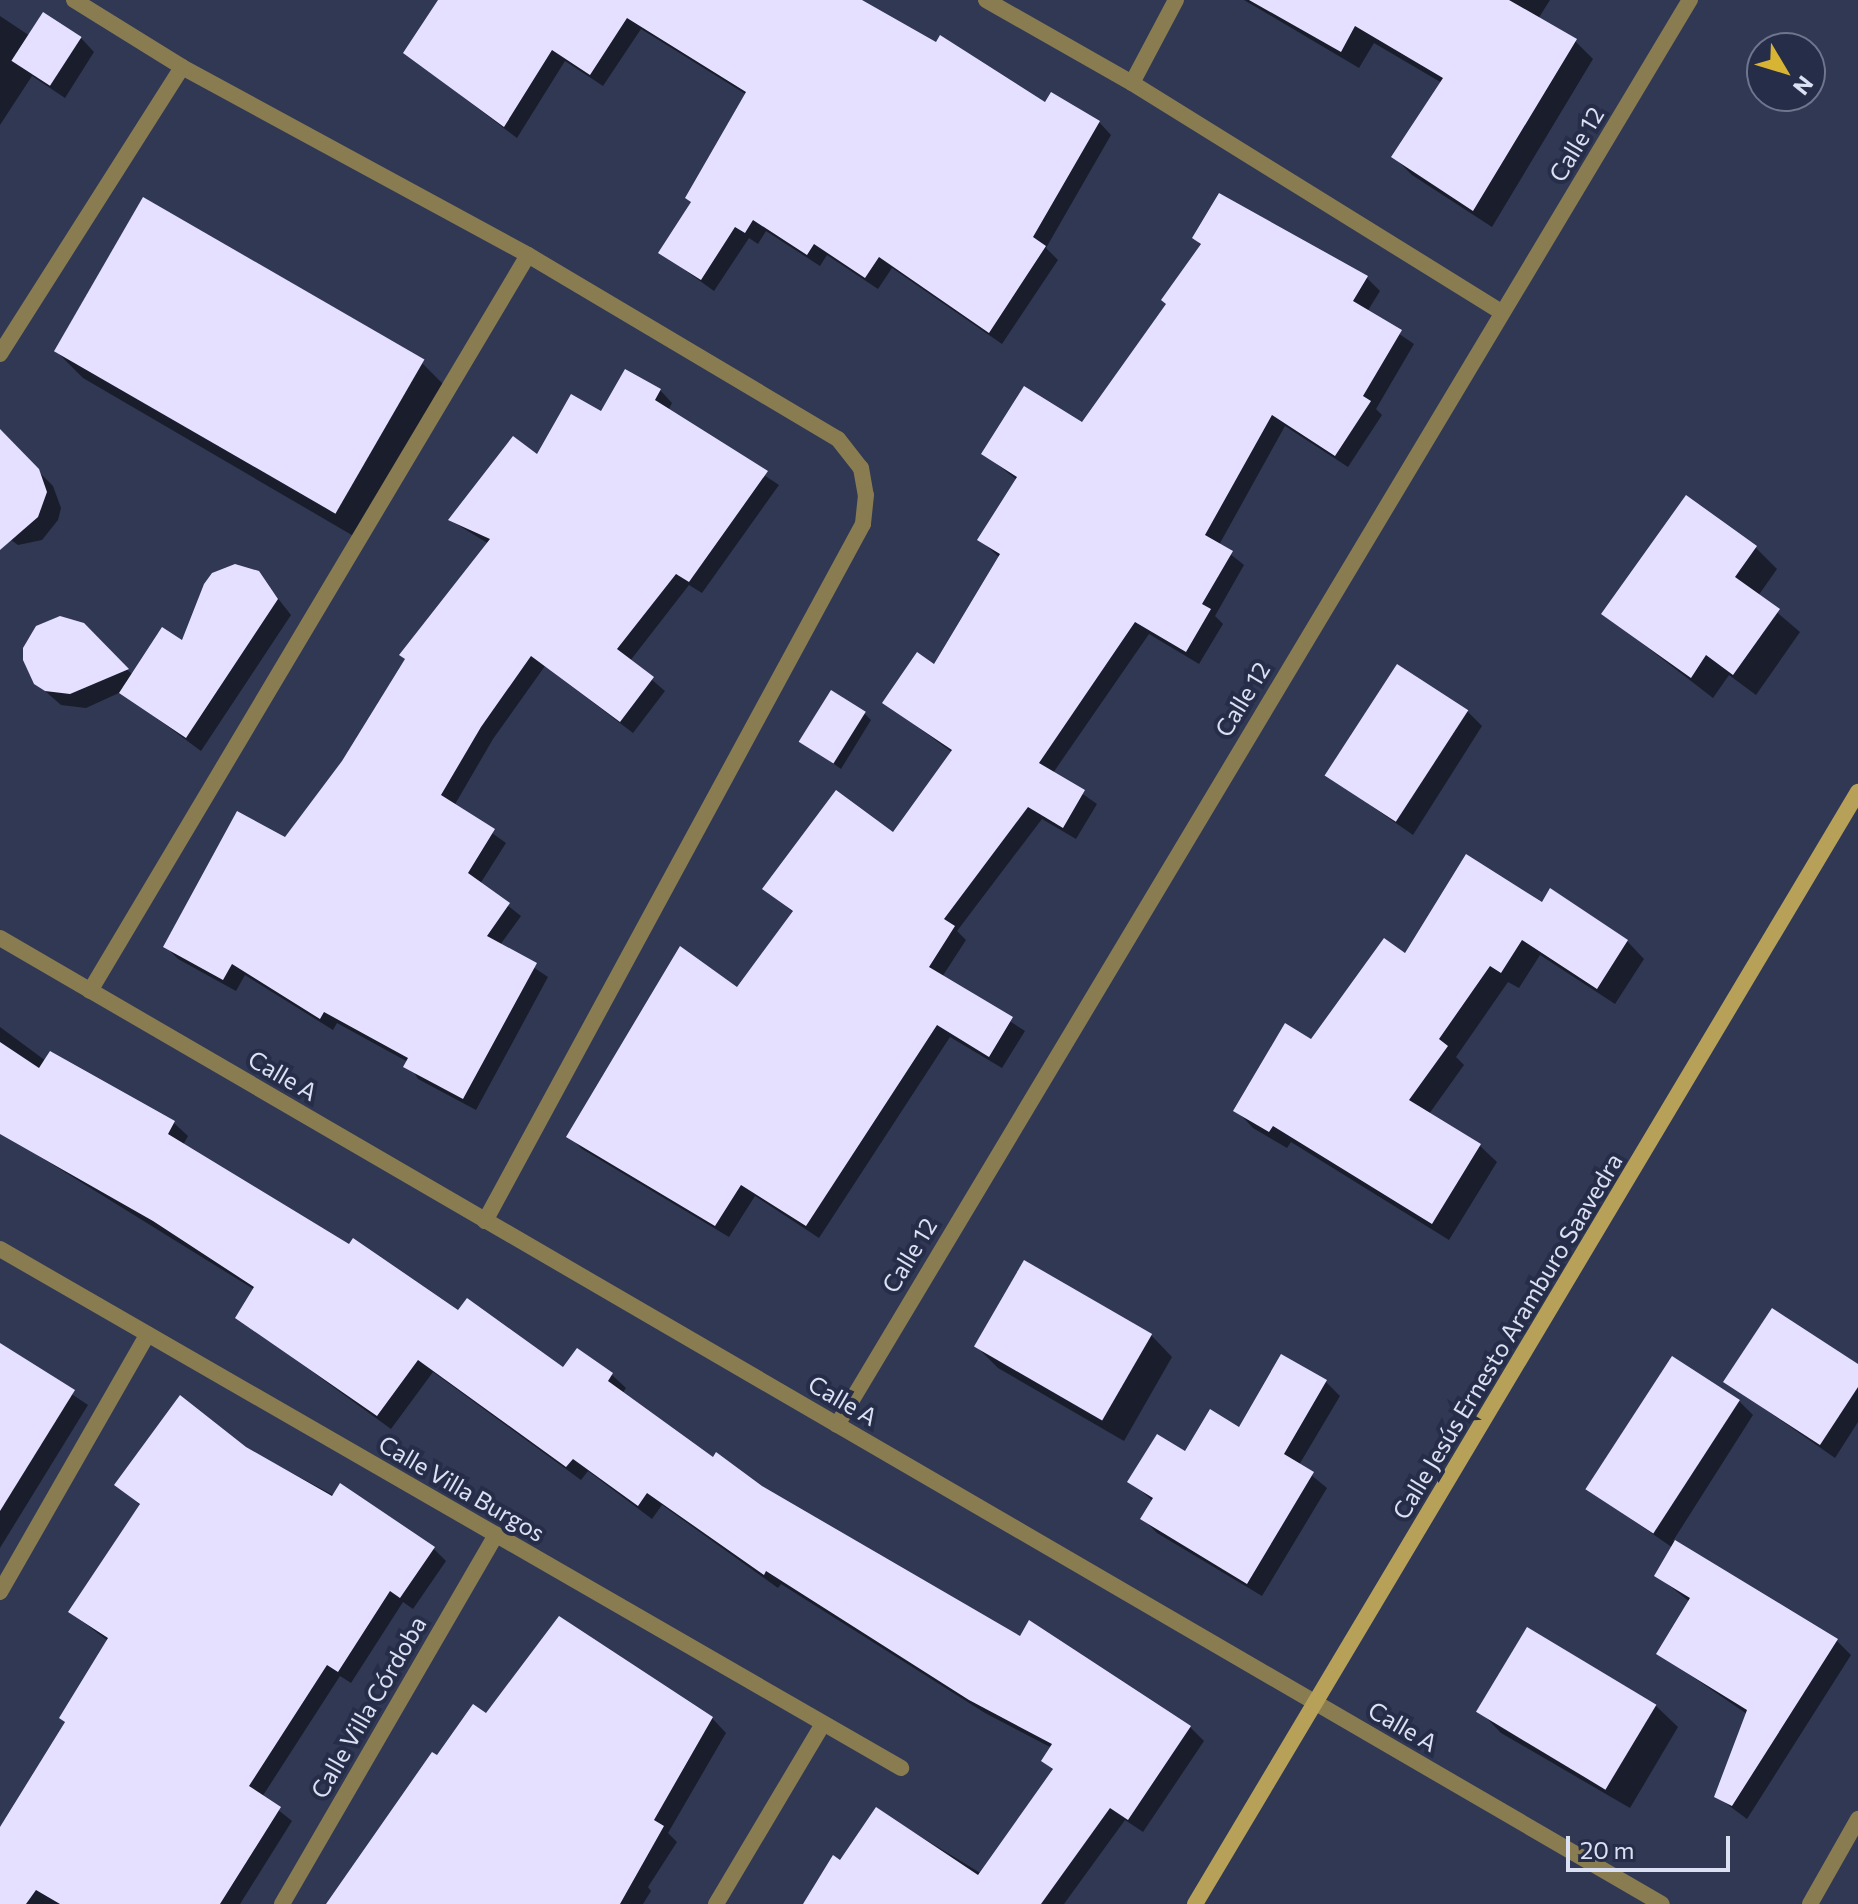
<!DOCTYPE html>
<html>
<head>
<meta charset="utf-8">
<style>
  body { margin:0 }
  #map { position:relative; width:1858px; height:1904px; overflow:hidden; background:#303854; font-family:Commissioner,sans-serif }
  div>[style] { position:absolute }
  [style*='--x'] { left:calc(var(--x)*1px); top:calc(var(--y)*1px); width:calc(var(--w)*1px); rotate:calc(var(--a)*1deg) }
  .shadow>* { inset:0; background:#0007 }
  .building>* { inset:0; background:#e5e0ff; transform-origin:0 0 }
  .street>* { height:16px; margin:-8px; padding:0 8px; transform-origin:8px; border-radius:8px; background:#8a7c51 }
  .secondary>* { height:16px; margin:-8px; padding:0 8px; transform-origin:8px; border-radius:8px; background:#b7a159 }
  span { translate:-50% -50%; white-space:nowrap; text-align:center; line-height:1.15; -webkit-text-stroke:8px #262d49; paint-order:stroke }
  .street-label { font-size:24px; color:#dbe0f2 }
  .north { position:absolute; left:1746px; top:32px; width:80px; height:80px; box-sizing:border-box; background:#262d49; border:2px solid #6e758d; border-radius:50%; rotate:128deg; font-size:22px; font-weight:700; line-height:32px; text-align:center; color:#dbe0f2 }
  .north::after { content:''; display:block; margin:auto; width:28px; height:36px; background:#d8b434; clip-path:polygon(50% 0,100% 100%,50% 72%,0 100%) }
  .scale { position:absolute; left:1566px; top:1836px; width:164px; height:36px; box-sizing:border-box; border:4px solid #dbe0f2; border-top:0; padding-left:10px; font-size:24px; line-height:28px; white-space:nowrap; color:#dbe0f2; -webkit-text-stroke:6px #262d49; paint-order:stroke }
</style>
</head>
<body>
<div id="map">
  <div class="shadow">
    <i style="clip-path:polygon(440px 0,858px 0,1046px 105px,1099px 122px,1111px 135px,1046px 248px,1058px 260px,1002px 344px,892px 268px,878px 289px,827px 255px,820px 266px,766px 231px,758px 244px,749px 238px,714px 291px,661px 253px,693px 203px,747px 95px,641px 29px,603px 86px,565px 61px,517px 138px,405px 53px)"></i>
    <i style="clip-path:polygon(1244px 0,1550px 0,1538px 19px,1575px 41px,1593px 59px,1492px 227px,1412px 175px,1394px 157px,1442px 83px,1374px 43px,1359px 68px)"></i>
    <i style="clip-path:polygon(0 16px,30px 36px,81px 38px,94px 52px,65px 98px,32px 76px,0 125px)"></i>
    <i style="clip-path:polygon(1220px 195px,1367px 278px,1380px 291px,1367px 312px,1414px 344px,1376px 409px,1382px 415px,1348px 467px,1285px 426px,1219px 545px,1244px 565px,1215px 616px,1223px 624px,1199px 664px,1149px 634px,1053px 773px,1097px 804px,1076px 839px,1042px 819px,957px 931px,966px 940px,942px 977px,1025px 1031px,1002px 1068px,950px 1037px,819px 1238px,755px 1196px,729px 1237px,582px 1149px,569px 1136px,737px 990px,794px 913px,765px 889px,893px 835px,953px 753px,885px 703px,934px 666px,1000px 558px,980px 540px,1017px 480px,984px 454px,1083px 425px,1168px 304px,1202px 246px,1194px 238px)"></i>
    <i style="clip-path:polygon(56px 351px,422px 363px,450px 391px,362px 541px,83px 378px)"></i>
    <i style="clip-path:polygon(660px 390px,672px 403px,668px 411px,779px 485px,702px 593px,689px 585px,630px 661px,665px 691px,633px 733px,545px 666px,493px 739px,454px 806px,506px 843px,480px 884px,521px 916px,500px 945px,548px 977px,476px 1110px,418px 1079px,408px 1062px,337px 1023px,333px 1030px,245px 975px,236px 991px,178px 959px,166px 947px,286px 840px,344px 762px,489px 544px,450px 520px,602px 414px)"></i>
    <i style="clip-path:polygon(0 457px,38px 471px,53px 486px,61px 508px,58px 520px,42px 540px,18px 545px,0 532px)"></i>
    <i style="clip-path:polygon(1756px 548px,1777px 569px,1758px 596px,1800px 632px,1756px 695px,1729px 675px,1713px 698px,1604px 614px)"></i>
    <i style="clip-path:polygon(258px 573px,291px 615px,201px 751px,121px 692px,86px 708px,61px 705px,36px 683px,72px 620px,133px 675px,183px 643px)"></i>
    <i style="clip-path:polygon(1467px 711px,1482px 726px,1413px 835px,1328px 776px)"></i>
    <i style="clip-path:polygon(865px 714px,871px 720px,841px 769px,802px 741px)"></i>
    <i style="clip-path:polygon(1542px 905px,1627px 941px,1644px 959px,1615px 1004px,1540px 955px,1519px 988px,1508px 982px,1456px 1057px,1464px 1065px,1429px 1114px,1479px 1145px,1497px 1162px,1449px 1240px,1291px 1142px,1287px 1148px,1253px 1128px,1236px 1110px,1406px 956px)"></i>
    <i style="clip-path:polygon(0 1027px,46px 1061px,50px 1054px,174px 1123px,188px 1136px,183px 1145px,459px 1312px,564px 1370px,578px 1350px,612px 1375px,626px 1388px,622px 1394px,713px 1460px,1021px 1639px,1190px 1727px,1204px 1741px,1143px 1832px,1125px 1820px,1064px 1904px,809px 1904px,877px 1810px,982px 1874px,1054px 1771px,1043px 1761px,1052px 1748px,985px 1713px,781px 1584px,778px 1588px,662px 1505px,652px 1519px,588px 1471px,581px 1480px,433px 1372px,391px 1429px,238px 1318px,255px 1290px,0 1132px)"></i>
    <i style="clip-path:polygon(1151px 1335px,1172px 1357px,1124px 1441px,998px 1368px,977px 1347px)"></i>
    <i style="clip-path:polygon(0 1346px,88px 1405px,0 1548px)"></i>
    <i style="clip-path:polygon(1858px 1367px,1858px 1422px,1835px 1458px,1726px 1382px)"></i>
    <i style="clip-path:polygon(1326px 1382px,1340px 1396px,1299px 1465px,1327px 1488px,1262px 1596px,1157px 1533px,1143px 1519px,1154px 1502px,1130px 1481px,1240px 1430px)"></i>
    <i style="clip-path:polygon(1739px 1401px,1753px 1415px,1673px 1541px,1837px 1641px,1851px 1655px,1747px 1819px,1716px 1796px,1747px 1714px,1659px 1654px,1690px 1602px,1657px 1576px,1673px 1548px,1589px 1490px)"></i>
    <i style="clip-path:polygon(245px 1448px,434px 1549px,446px 1561px,413px 1609px,403px 1602px,351px 1683px,340px 1676px,262px 1797px,292px 1821px,240px 1904px,0 1904px,0 1843px,108px 1641px,70px 1612px,141px 1506px,117px 1485px)"></i>
    <i style="clip-path:polygon(1528px 1630px,1656px 1706px,1678px 1727px,1630px 1808px,1501px 1733px,1480px 1711px)"></i>
    <i style="clip-path:polygon(487px 1715px,712px 1718px,726px 1733px,668px 1833px,677px 1842px,648px 1887px,651px 1891px,643px 1904px,329px 1904px,438px 1758px)"></i>
  </div>
  <div class="building">
    <i style="clip-path:polygon(438px 0,862px 0,936px 42px,940px 35px,1045px 102px,1051px 92px,1100px 121px,1033px 237px,1046px 246px,989px 333px,879px 257px,865px 278px,814px 244px,807px 255px,753px 220px,745px 233px,735px 227px,701px 280px,658px 253px,691px 202px,685px 198px,746px 92px,627px 18px,590px 75px,552px 50px,504px 127px,403px 53px)"></i>
    <i style="clip-path:polygon(1249px 0,1509px 0,1577px 39px,1473px 211px,1391px 157px,1443px 78px,1355px 26px,1341px 52px)"></i>
    <i style="left:43px;top:12px;width:46px;height:58px;rotate:33deg"></i>
    <i style="clip-path:polygon(1219px 193px,1368px 276px,1353px 301px,1402px 330px,1363px 396px,1371px 401px,1335px 456px,1272px 415px,1205px 535px,1233px 551px,1202px 604px,1211px 609px,1186px 652px,1135px 622px,1039px 763px,1085px 790px,1063px 828px,1028px 807px,944px 919px,955px 926px,929px 967px,1013px 1017px,989px 1057px,937px 1025px,806px 1226px,741px 1185px,715px 1226px,566px 1137px,680px 946px,737px 987px,793px 911px,762px 889px,836px 790px,893px 832px,952px 750px,882px 703px,917px 652px,934px 664px,1000px 554px,977px 540px,1017px 477px,981px 454px,1024px 386px,1082px 422px,1166px 304px,1161px 300px,1201px 244px,1192px 238px)"></i>
    <i style="left:143px;top:197px;width:325px;height:178px;rotate:30deg"></i>
    <i style="clip-path:polygon(625px 369px,661px 389px,655px 400px,768px 471px,689px 582px,676px 574px,617px 649px,654px 677px,620px 722px,531px 656px,481px 727px,441px 795px,495px 829px,468px 873px,510px 903px,487px 936px,537px 963px,463px 1099px,403px 1067px,408px 1058px,324px 1012px,320px 1019px,232px 964px,223px 980px,163px 947px,237px 811px,285px 837px,342px 761px,405px 659px,399px 655px,490px 539px,448px 520px,513px 436px,537px 454px,571px 394px,601px 411px)"></i>
    <i style="clip-path:polygon(0 429px,39px 469px,47px 492px,38px 517px,0 550px)"></i>
    <i style="clip-path:polygon(1686px 495px,1757px 546px,1735px 577px,1780px 609px,1733px 675px,1706px 655px,1691px 678px,1601px 614px)"></i>
    <i style="clip-path:polygon(235px 564px,259px 571px,278px 599px,186px 738px,119px 693px,162px 627px,182px 640px,204px 584px,212px 573px)"></i>
    <i style="clip-path:polygon(60px 616px,84px 623px,129px 669px,70px 694px,45px 691px,34px 684px,23px 660px,23px 648px,36px 626px)"></i>
    <i style="left:1397px;top:664px;width:85px;height:133px;rotate:33deg"></i>
    <i style="left:831px;top:690px;width:41px;height:61px;rotate:32deg"></i>
    <i style="clip-path:polygon(1466px 854px,1542px 902px,1550px 888px,1628px 940px,1597px 989px,1522px 940px,1501px 973px,1490px 966px,1439px 1039px,1448px 1046px,1409px 1100px,1481px 1144px,1432px 1224px,1273px 1126px,1269px 1132px,1233px 1111px,1285px 1023px,1311px 1039px,1384px 938px,1405px 953px)"></i>
    <i style="clip-path:polygon(0 1042px,39px 1068px,50px 1051px,175px 1121px,168px 1134px,349px 1244px,353px 1238px,458px 1310px,467px 1298px,563px 1367px,577px 1348px,613px 1373px,608px 1381px,713px 1457px,716px 1452px,762px 1486px,1020px 1636px,1029px 1620px,1191px 1726px,1128px 1820px,1110px 1808px,1041px 1904px,803px 1904px,833px 1855px,840px 1860px,876px 1807px,978px 1875px,1053px 1769px,1041px 1761px,1052px 1744px,969px 1700px,766px 1571px,764px 1575px,647px 1493px,638px 1506px,573px 1459px,566px 1467px,418px 1360px,377px 1416px,235px 1318px,254px 1287px,153px 1221px,0 1134px)"></i>
    <i style="left:1024px;top:1260px;width:148px;height:100px;rotate:30deg"></i>
    <i style="clip-path:polygon(1772px 1308px,1858px 1364px,1858px 1387px,1820px 1445px,1723px 1382px)"></i>
    <i style="clip-path:polygon(0 1343px,75px 1390px,0 1511px)"></i>
    <i style="clip-path:polygon(1281px 1354px,1327px 1380px,1284px 1454px,1314px 1472px,1247px 1584px,1140px 1519px,1153px 1498px,1127px 1482px,1157px 1434px,1185px 1451px,1210px 1409px,1239px 1427px)"></i>
    <i style="left:1672px;top:1356px;width:81px;height:159px;rotate:33deg"></i>
    <i style="clip-path:polygon(180px 1395px,246px 1447px,332px 1496px,340px 1483px,435px 1547px,400px 1598px,390px 1591px,338px 1672px,327px 1665px,249px 1786px,281px 1807px,220px 1904px,60px 1904px,36px 1890px,26px 1904px,0 1904px,0 1827px,65px 1722px,59px 1718px,108px 1638px,68px 1612px,140px 1504px,114px 1485px)"></i>
    <i style="clip-path:polygon(1675px 1540px,1838px 1639px,1732px 1806px,1714px 1797px,1747px 1710px,1656px 1654px,1690px 1598px,1654px 1576px)"></i>
    <i style="clip-path:polygon(559px 1616px,713px 1717px,654px 1820px,664px 1826px,620px 1904px,326px 1904px,432px 1752px,437px 1755px,473px 1704px,486px 1713px)"></i>
    <i style="left:1527px;top:1627px;width:151px;height:99px;rotate:31deg"></i>
  </div>
  <div class="street">
    <i style="--x:74;--y:0;--w:127;--a:31.8"></i>
    <i style="--x:182;--y:67;--w:394;--a:28.5"></i>
    <i style="--x:528;--y:255;--w:360;--a:30.7"></i>
    <i style="--x:838;--y:439;--w:37;--a:52"></i>
    <i style="--x:861;--y:468;--w:27;--a:80"></i>
    <i style="--x:866;--y:495;--w:29;--a:96"></i>
    <i style="--x:863;--y:524;--w:793;--a:118.47"></i>
    <i style="--x:986;--y:0;--w:168;--a:29.6"></i>
    <i style="--x:1132;--y:83;--w:435;--a:31.8"></i>
    <i style="--x:1132;--y:83;--w:94;--a:-62.1"></i>
    <i style="--x:0;--y:354;--w:340;--a:-57.6"></i>
    <i style="--x:0;--y:938;--w:1922;--a:30.17"></i>
    <i style="--x:90;--y:991;--w:856;--a:-59.24"></i>
    <i style="--x:0;--y:1249;--w:1040;--a:29.94"></i>
    <i style="--x:837;--y:1425;--w:1661;--a:-59.1"></i>
    <i style="--x:0;--y:1592;--w:297;--a:-60.2"></i>
    <i style="--x:282;--y:1904;--w:427;--a:-59.9"></i>
    <i style="--x:716;--y:1904;--w:209;--a:-59.3"></i>
    <i style="--x:1810;--y:1904;--w:98;--a:-60.5"></i>
  </div>
  <div class="secondary">
    <i style="--x:1195;--y:1904;--w:1295;--a:-59.2"></i>
  </div>
  <div class="street-label">
    <span style="left:1576px;top:144px;rotate:-59deg">Calle 12</span>
    <span style="left:1242px;top:699px;rotate:-59deg">Calle 12</span>
    <span style="left:283px;top:1075px;rotate:30deg">Calle A</span>
    <span style="left:909px;top:1255px;rotate:-59deg">Calle 12</span>
    <span style="left:1507px;top:1336px;rotate:-59deg">Calle Jesús Ernesto Aramburo Saavedra</span>
    <span style="left:843px;top:1400px;rotate:30deg">Calle A</span>
    <span style="left:462px;top:1488px;rotate:30deg">Calle Villa Burgos</span>
    <span style="left:368px;top:1707px;rotate:-60deg">Calle Villa Córdoba</span>
    <span style="left:1403px;top:1726px;rotate:30deg">Calle A</span>
  </div>
  <div class="north">N</div>
  <div class="scale">20 m</div>
</div>
</body>
</html>
